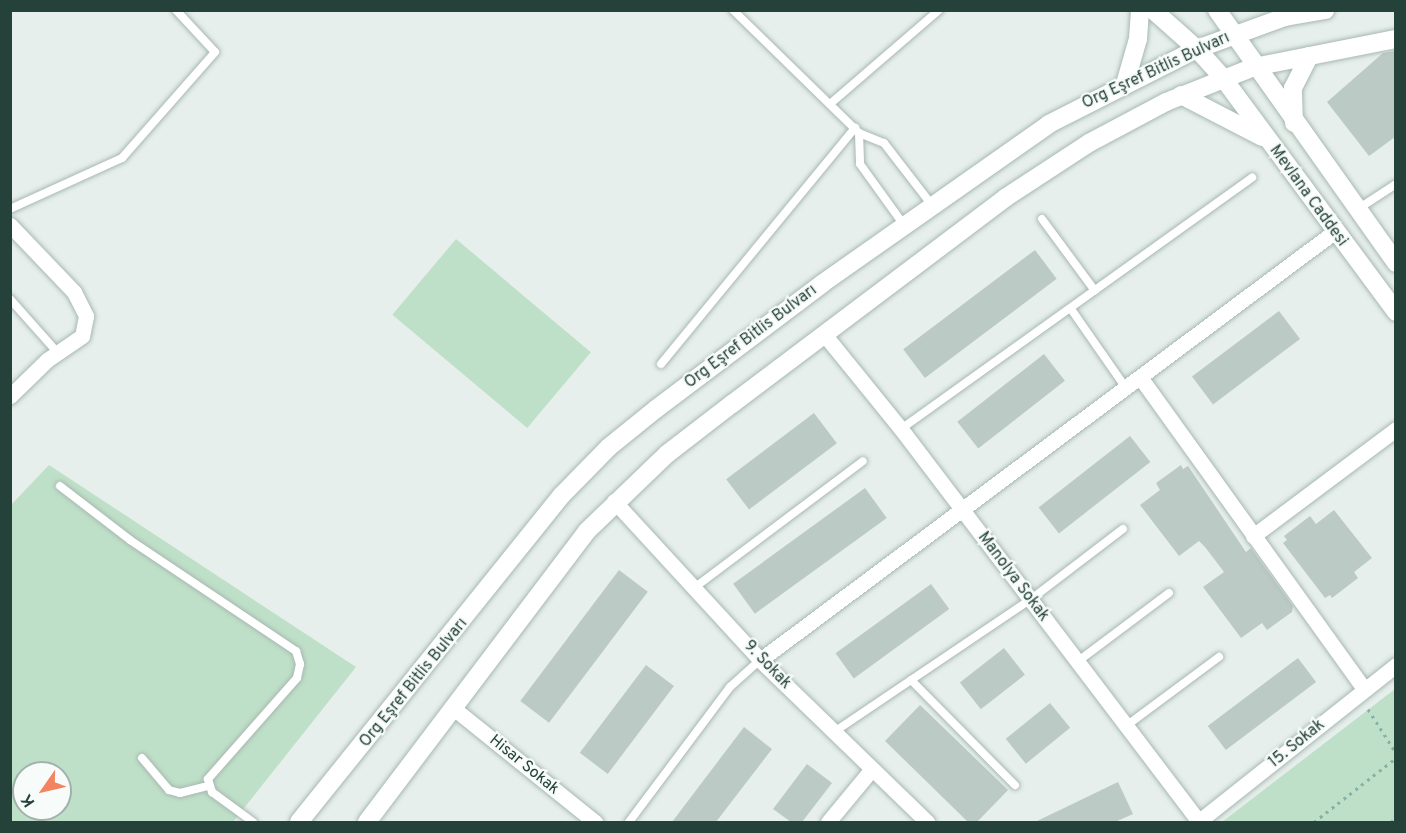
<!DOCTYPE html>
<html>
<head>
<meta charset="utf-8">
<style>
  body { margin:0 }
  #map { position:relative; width:1406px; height:833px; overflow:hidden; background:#e6efeb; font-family:Overpass,sans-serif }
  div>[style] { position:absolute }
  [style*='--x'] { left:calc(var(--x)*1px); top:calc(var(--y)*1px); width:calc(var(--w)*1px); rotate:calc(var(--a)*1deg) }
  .green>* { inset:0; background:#bfe0c8; transform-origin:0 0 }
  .building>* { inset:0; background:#bbcac4; transform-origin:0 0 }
  .path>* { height:3px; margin-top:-1.5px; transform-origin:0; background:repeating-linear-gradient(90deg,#86b3a5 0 3px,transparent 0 7.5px) }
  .roads { filter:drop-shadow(0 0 2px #a8b8b2) drop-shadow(0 0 2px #a8b8b2) }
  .lane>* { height:8px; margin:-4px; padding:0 4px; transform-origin:4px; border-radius:4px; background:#fff }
  .street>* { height:15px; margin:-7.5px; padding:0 7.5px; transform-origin:7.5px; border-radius:7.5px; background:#fff }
  .secondary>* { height:18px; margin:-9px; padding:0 9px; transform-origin:9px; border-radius:9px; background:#fff }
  span { translate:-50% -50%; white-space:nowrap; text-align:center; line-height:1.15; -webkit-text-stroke:4.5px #f7fbf9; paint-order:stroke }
  .street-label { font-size:16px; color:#24423a }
  .frame { position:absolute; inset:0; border:12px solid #24423a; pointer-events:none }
  .north { position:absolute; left:12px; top:761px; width:60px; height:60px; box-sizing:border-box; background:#f7fbf9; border:2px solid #a3b1ad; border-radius:50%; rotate:236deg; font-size:16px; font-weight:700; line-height:24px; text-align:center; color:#24423a }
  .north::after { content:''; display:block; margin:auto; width:21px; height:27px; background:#f4845f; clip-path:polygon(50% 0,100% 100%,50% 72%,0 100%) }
</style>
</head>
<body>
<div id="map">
  <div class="green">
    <i style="left:456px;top:239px;width:176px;height:99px;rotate:40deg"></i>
    <i style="clip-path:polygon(evenodd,49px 465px,356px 667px,233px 822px,11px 822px,10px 506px,49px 465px,24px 773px,60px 773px,60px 809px,24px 809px,24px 773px)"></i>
    <i style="clip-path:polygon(1395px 689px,1395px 822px,1222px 822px)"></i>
  </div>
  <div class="building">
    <i style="clip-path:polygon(1395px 51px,1395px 137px,1369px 156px,1327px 102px,1383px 53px)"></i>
    <i style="left:1035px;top:250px;width:36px;height:165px;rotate:53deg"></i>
    <i style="left:1279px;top:311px;width:35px;height:109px;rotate:53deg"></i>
    <i style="left:1044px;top:354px;width:34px;height:110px;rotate:52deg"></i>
    <i style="left:814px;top:413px;width:38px;height:110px;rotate:53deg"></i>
    <i style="left:1130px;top:436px;width:33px;height:116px;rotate:52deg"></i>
    <i style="clip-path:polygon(1181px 465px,1183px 469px,1188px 466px,1246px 552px,1251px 548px,1293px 606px,1292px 612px,1267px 630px,1262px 623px,1241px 638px,1203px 587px,1224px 572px,1205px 547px,1199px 541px,1179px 556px,1140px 505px,1160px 490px,1156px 483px)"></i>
    <i style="left:865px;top:488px;width:37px;height:163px;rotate:54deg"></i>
    <i style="clip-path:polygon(1334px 510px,1372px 558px,1354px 572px,1358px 578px,1332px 598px,1330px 595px,1325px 598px,1283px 543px,1287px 540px,1284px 536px,1310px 516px,1316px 524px)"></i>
    <i style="left:619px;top:570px;width:36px;height:164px;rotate:37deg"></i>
    <i style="left:931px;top:584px;width:31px;height:118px;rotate:54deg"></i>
    <i style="left:1004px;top:648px;width:34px;height:56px;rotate:52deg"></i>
    <i style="left:1298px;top:658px;width:30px;height:113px;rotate:53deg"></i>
    <i style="left:646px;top:665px;width:35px;height:110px;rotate:37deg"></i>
    <i style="left:1050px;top:703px;width:32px;height:57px;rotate:51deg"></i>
    <i style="clip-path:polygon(920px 705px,1008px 790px,977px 822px,968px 822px,885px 741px)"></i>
    <i style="clip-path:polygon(744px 727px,772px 749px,716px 822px,672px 822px)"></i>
    <i style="clip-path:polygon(807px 764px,832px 783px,802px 822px,791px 822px,773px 809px)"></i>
    <i style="clip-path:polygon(1118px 782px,1133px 814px,1115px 822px,1035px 822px)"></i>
  </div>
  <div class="path">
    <i style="--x:1368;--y:709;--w:52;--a:57.5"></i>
    <i style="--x:1314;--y:822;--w:104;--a:-38"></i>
    <i style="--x:1391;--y:822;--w:7;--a:-45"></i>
  </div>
  <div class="roads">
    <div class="lane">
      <i style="--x:733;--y:10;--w:176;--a:44.3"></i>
      <i style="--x:859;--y:133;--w:27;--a:22"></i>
      <i style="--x:884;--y:143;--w:78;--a:52.3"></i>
      <i style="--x:830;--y:104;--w:144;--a:-40.8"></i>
      <i style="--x:859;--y:133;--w:31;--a:88"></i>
      <i style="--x:860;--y:164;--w:75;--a:54.2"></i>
      <i style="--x:10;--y:209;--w:123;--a:-24.5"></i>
      <i style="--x:122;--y:158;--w:141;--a:-48.7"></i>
      <i style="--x:215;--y:52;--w:57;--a:-132.9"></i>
      <i style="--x:1358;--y:209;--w:45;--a:-33.3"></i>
      <i style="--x:1042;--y:219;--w:89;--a:53.6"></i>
      <i style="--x:10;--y:299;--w:72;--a:48.4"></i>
      <i style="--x:1071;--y:309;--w:96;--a:55.2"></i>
      <i style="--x:661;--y:364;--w:306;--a:-50.6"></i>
      <i style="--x:901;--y:429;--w:432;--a:-35.6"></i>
      <i style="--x:60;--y:486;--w:88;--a:37.6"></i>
      <i style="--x:130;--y:540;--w:200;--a:33.8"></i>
      <i style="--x:296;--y:651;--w:14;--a:73"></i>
      <i style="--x:300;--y:664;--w:14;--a:102"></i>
      <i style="--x:297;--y:678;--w:135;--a:131.4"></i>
      <i style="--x:208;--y:779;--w:14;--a:73"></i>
      <i style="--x:212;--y:792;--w:51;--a:36.2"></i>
      <i style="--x:694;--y:588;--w:211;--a:-36.9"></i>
      <i style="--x:1077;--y:662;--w:115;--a:-36.9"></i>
      <i style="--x:911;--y:680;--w:148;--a:45.3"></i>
      <i style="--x:1126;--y:726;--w:116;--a:-36.6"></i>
      <i style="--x:834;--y:732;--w:236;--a:-34"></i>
      <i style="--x:1030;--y:600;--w:117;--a:-37.4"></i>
      <i style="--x:142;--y:758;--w:42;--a:49.8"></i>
      <i style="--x:169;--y:790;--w:11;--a:15"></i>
      <i style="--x:180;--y:793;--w:30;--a:-14"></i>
      <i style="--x:629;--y:822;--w:169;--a:-53.2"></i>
      <i style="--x:730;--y:687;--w:40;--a:-42"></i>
    </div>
    <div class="street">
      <i style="--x:10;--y:225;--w:93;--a:46.3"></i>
      <i style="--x:74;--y:292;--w:27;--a:63"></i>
      <i style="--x:86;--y:316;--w:20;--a:101"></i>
      <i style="--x:82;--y:336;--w:42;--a:145.6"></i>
      <i style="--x:47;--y:360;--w:52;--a:135.8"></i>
      <i style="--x:824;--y:334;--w:122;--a:51"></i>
      <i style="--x:901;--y:429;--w:493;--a:52.8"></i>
      <i style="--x:1140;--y:377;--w:384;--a:54.3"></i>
      <i style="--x:614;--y:501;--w:216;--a:47.4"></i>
      <i style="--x:760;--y:660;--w:233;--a:44.1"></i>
      <i style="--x:1253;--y:536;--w:179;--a:-36.8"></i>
      <i style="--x:760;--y:660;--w:716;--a:-36.71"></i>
      <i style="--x:452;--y:707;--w:184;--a:38.8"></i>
      <i style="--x:828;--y:822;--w:67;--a:-50.4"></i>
      <i style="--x:1198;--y:822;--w:253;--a:-38.4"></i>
    </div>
    <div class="secondary">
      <i style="--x:1153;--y:10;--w:59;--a:41.6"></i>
      <i style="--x:1197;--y:49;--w:39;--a:48"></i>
      <i style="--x:1223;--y:78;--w:291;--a:53.5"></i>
      <i style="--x:1217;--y:10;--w:310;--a:54.7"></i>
      <i style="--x:1125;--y:84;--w:47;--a:-73.9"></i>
      <i style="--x:1138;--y:39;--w:29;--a:-86"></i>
      <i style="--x:1181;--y:95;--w:91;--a:27.4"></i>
      <i style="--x:1294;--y:123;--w:35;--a:-92"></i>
      <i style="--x:1293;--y:88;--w:36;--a:-63"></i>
      <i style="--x:299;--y:822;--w:420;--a:-51.2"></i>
      <i style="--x:562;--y:495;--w:67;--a:-45.6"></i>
      <i style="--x:609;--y:447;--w:60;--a:-39"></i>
      <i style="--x:656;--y:409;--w:209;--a:-37"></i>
      <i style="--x:823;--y:283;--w:276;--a:-35.1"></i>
      <i style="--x:1049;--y:124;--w:166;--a:-26.9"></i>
      <i style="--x:1197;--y:49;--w:94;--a:-20"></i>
      <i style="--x:1285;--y:17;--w:41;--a:-9.9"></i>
      <i style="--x:367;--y:822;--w:365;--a:-52.9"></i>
      <i style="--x:587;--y:531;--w:111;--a:-43.9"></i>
      <i style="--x:667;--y:454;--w:82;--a:-37.6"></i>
      <i style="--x:732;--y:404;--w:342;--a:-37"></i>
      <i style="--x:1005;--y:198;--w:100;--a:-33.2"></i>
      <i style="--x:1089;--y:143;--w:87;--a:-28"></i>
      <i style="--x:1166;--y:102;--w:95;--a:-21.7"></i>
      <i style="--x:1254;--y:67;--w:145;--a:-11.2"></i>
    </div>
  </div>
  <div class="street-label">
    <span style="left:1156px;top:71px;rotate:-25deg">Org Eşref Bitlis Bulvarı</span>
    <span style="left:1308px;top:196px;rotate:54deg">Mevlana Caddesi</span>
    <span style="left:751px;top:337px;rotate:-37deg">Org Eşref Bitlis Bulvarı</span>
    <span style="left:1013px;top:577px;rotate:53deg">Manolya Sokak</span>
    <span style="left:767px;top:665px;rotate:46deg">9. Sokak</span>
    <span style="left:414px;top:683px;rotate:-51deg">Org Eşref Bitlis Bulvarı</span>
    <span style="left:1297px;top:744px;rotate:-39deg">15. Sokak</span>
    <span style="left:524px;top:765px;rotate:39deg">Hisar Sokak</span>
  </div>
  <div class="frame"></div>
  <div class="north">K</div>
</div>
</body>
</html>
